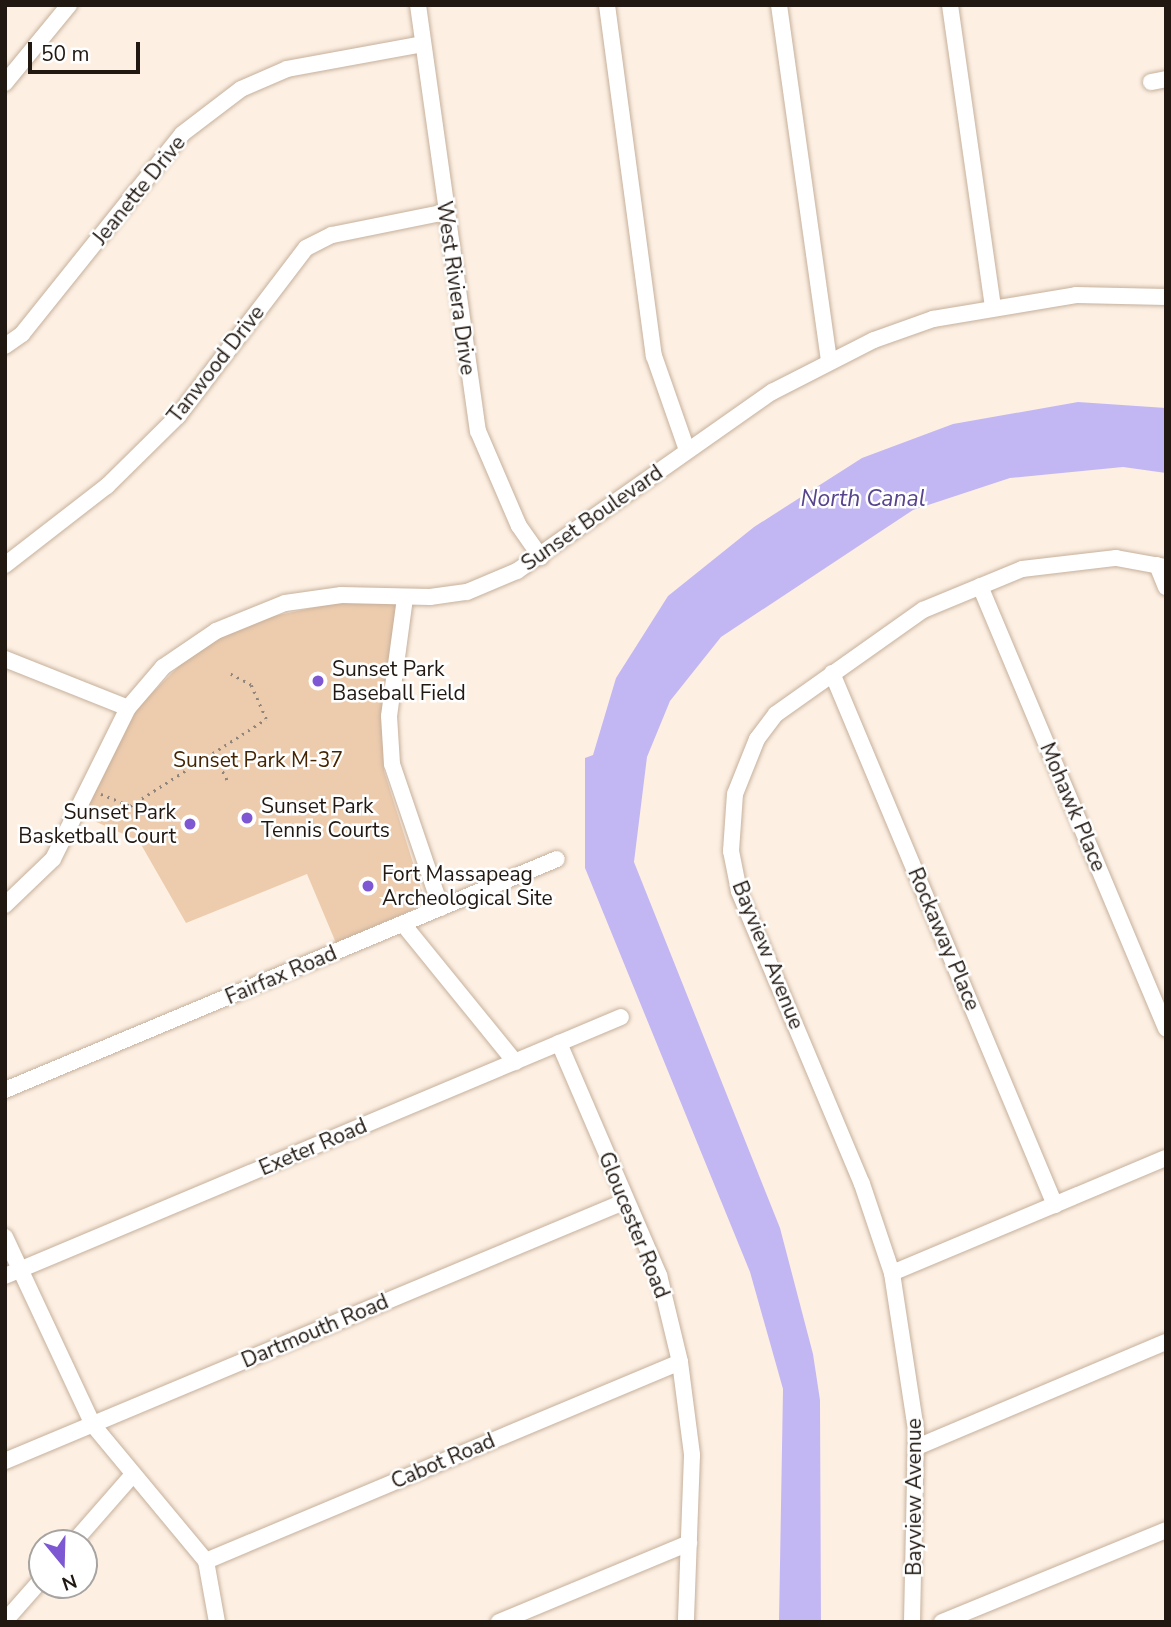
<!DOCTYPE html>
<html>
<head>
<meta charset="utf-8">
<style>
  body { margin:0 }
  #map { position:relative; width:1171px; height:1627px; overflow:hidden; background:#fdf0e3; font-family:"Nunito Sans",sans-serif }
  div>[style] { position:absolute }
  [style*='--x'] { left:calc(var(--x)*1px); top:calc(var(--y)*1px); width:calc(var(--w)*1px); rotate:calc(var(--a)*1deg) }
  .green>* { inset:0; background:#edccae }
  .water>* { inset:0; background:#c3b7f3 }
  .path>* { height:2.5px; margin-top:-1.25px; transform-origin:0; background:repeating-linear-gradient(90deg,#90857b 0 2px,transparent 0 7px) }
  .roads { filter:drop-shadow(0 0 2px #c6b09c) drop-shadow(0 0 2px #c6b09c) }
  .minor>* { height:16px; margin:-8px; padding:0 8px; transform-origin:8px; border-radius:8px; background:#fff }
  .dots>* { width:19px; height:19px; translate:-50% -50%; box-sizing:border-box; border:4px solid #fff; border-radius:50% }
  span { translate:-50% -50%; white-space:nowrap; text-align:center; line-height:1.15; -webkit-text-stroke:5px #fff; paint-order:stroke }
  .street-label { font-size:21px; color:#201811 }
  .poi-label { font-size:21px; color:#201811 }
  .left { translate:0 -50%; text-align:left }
  .right { translate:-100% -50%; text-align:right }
  .park-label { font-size:21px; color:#452500 }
  .water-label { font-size:23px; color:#58448c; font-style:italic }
  .frame { position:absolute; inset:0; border:7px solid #201811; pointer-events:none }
  .north { position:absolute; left:28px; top:1529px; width:70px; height:70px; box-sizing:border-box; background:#fff; border:2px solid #a6a3a0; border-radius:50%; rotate:161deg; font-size:19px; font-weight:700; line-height:28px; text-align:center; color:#201811 }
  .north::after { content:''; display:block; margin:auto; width:24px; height:32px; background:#7d58d2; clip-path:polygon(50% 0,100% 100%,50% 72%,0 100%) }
  .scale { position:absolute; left:28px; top:42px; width:112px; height:32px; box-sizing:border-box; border:4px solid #201811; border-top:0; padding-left:9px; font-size:21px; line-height:24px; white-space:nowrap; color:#201811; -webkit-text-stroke:5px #fff; paint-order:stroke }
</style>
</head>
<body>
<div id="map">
  <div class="green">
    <i style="clip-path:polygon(345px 601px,398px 604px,382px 717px,384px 771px,426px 904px,336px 943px,307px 874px,186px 923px,139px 841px,83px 816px,132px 713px,195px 650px,255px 620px)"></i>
  </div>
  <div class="water">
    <i style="clip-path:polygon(1078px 402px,1166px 408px,1166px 473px,1123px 467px,1010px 478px,913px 510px,721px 637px,670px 701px,647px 757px,634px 862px,780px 1228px,813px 1354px,820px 1400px,821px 1622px,779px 1622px,783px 1389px,750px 1272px,585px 868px,585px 758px,593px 755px,616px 678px,668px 596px,754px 527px,862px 458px,953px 424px)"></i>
  </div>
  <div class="path">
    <i style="--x:213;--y:753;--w:34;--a:62"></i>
    <i style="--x:101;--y:794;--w:31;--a:22"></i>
    <i style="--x:130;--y:806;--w:161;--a:-32.6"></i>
    <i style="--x:266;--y:719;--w:37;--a:-114"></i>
    <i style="--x:251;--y:685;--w:24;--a:-152"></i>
  </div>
  <div class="roads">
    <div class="minor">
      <i style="--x:418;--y:5;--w:430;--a:82"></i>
      <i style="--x:478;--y:431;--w:103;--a:66.7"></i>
      <i style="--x:519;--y:526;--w:38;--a:55"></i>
      <i style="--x:607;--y:5;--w:354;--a:82.4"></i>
      <i style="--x:654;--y:356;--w:100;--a:70.7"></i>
      <i style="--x:779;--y:5;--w:359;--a:82"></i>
      <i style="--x:950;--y:5;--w:306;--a:81.9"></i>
      <i style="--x:1151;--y:82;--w:15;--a:-11"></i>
      <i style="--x:5;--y:83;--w:101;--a:-50.6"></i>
      <i style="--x:5;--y:346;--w:21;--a:-35"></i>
      <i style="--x:22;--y:334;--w:256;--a:-51.3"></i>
      <i style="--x:182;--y:134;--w:74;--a:-37.3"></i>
      <i style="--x:241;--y:89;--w:50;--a:-23.5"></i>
      <i style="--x:287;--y:69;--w:138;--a:-10.4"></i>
      <i style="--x:5;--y:565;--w:129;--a:-37.8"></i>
      <i style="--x:107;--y:486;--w:100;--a:-44.6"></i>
      <i style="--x:178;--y:416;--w:211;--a:-52.7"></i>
      <i style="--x:306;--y:248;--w:29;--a:-27"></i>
      <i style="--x:332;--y:235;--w:116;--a:-11.4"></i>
      <i style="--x:1157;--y:565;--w:24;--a:68"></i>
      <i style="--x:980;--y:586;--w:480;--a:67.2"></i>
      <i style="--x:405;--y:598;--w:119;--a:97.7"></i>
      <i style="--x:389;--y:716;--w:48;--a:86.4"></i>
      <i style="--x:392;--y:764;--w:152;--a:71.2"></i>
      <i style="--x:5;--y:659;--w:132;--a:21.7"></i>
      <i style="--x:832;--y:673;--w:577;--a:67.26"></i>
      <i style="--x:5;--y:905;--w:66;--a:-43.8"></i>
      <i style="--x:53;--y:859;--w:169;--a:-63.6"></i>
      <i style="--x:128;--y:708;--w:54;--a:-49.5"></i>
      <i style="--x:163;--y:667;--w:64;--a:-34.2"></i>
      <i style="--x:216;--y:631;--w:74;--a:-22.1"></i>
      <i style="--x:285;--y:603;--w:57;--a:-8.1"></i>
      <i style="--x:341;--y:595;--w:89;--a:1.3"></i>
      <i style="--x:430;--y:597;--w:37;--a:-8"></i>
      <i style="--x:467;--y:592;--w:54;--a:-22.8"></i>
      <i style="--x:517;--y:571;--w:312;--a:-35.1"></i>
      <i style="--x:772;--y:392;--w:114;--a:-27"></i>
      <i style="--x:874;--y:340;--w:63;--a:-19.6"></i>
      <i style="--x:933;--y:319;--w:145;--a:-9.5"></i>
      <i style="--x:1076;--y:295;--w:90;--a:1.3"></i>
      <i style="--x:403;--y:924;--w:178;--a:50.9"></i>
      <i style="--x:559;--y:1043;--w:253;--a:66.7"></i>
      <i style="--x:659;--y:1275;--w:89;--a:76.4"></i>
      <i style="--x:680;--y:1362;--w:94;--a:82.6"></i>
      <i style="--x:692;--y:1455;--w:167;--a:92.1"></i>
      <i style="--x:5;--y:1090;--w:598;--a:-22.71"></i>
      <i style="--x:5;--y:1237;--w:208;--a:64.9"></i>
      <i style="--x:93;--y:1425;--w:177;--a:50.3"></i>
      <i style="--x:206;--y:1561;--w:62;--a:79.8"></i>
      <i style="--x:892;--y:1273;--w:297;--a:-22.8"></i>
      <i style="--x:5;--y:1276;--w:668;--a:-22.8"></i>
      <i style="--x:917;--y:1447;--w:270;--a:-22.9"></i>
      <i style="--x:5;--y:1461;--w:673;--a:-22.72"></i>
      <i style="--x:73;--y:1543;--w:86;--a:-48.8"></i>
      <i style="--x:206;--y:1561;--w:514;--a:-22.77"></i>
      <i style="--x:5;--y:1621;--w:56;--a:-48.6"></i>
      <i style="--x:499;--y:1622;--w:206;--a:-22.6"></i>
      <i style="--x:912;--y:1622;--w:192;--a:-88.8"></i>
      <i style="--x:916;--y:1430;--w:159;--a:-98.7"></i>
      <i style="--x:892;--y:1273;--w:94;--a:-108.6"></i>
      <i style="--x:862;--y:1184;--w:318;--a:-112.8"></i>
      <i style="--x:739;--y:891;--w:41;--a:-101.3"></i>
      <i style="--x:731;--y:851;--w:57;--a:-86"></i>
      <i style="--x:735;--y:794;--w:59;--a:-68.2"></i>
      <i style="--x:757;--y:739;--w:31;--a:-53"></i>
      <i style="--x:776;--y:714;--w:180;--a:-35.3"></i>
      <i style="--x:923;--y:610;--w:107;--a:-22.5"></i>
      <i style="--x:1022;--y:569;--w:95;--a:-6.7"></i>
      <i style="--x:1116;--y:558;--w:51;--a:10.2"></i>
      <i style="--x:942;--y:1622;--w:242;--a:-22.3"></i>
    </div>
  </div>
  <div class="dots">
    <i style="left:318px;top:681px;background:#7d58d2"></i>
    <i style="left:247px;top:818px;background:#7d58d2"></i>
    <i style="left:190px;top:824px;background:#7d58d2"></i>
    <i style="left:368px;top:886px;background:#7d58d2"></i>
  </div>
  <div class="street-label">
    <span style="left:139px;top:190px;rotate:-51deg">Jeanette Drive</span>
    <span style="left:456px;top:288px;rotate:82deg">West Riviera Drive</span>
    <span style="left:216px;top:364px;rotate:-52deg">Tanwood Drive</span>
    <span style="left:592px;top:518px;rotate:-35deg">Sunset Boulevard</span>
    <span style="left:1073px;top:807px;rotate:67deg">Mohawk Place</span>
    <span style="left:944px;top:939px;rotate:67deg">Rockaway Place</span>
    <span style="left:768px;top:955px;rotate:68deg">Bayview Avenue</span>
    <span style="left:281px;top:975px;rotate:-23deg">Fairfax Road</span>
    <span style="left:313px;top:1147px;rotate:-23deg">Exeter Road</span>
    <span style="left:634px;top:1225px;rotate:68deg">Gloucester Road</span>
    <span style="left:315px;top:1331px;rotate:-23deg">Dartmouth Road</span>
    <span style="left:443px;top:1461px;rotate:-23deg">Cabot Road</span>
    <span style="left:914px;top:1497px;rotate:-90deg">Bayview Avenue</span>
  </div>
  <div class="poi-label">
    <span class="left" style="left:332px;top:681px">Sunset Park<br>Baseball Field</span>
    <span class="left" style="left:261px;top:818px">Sunset Park<br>Tennis Courts</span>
    <span class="right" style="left:176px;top:824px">Sunset Park<br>Basketball Court</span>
    <span class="left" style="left:382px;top:886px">Fort Massapeag<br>Archeological Site</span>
  </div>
  <div class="park-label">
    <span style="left:258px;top:760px">Sunset Park M-37</span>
  </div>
  <div class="water-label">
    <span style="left:863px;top:499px">North Canal</span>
  </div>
  <div class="frame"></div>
  <div class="north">N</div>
  <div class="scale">50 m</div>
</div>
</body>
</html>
